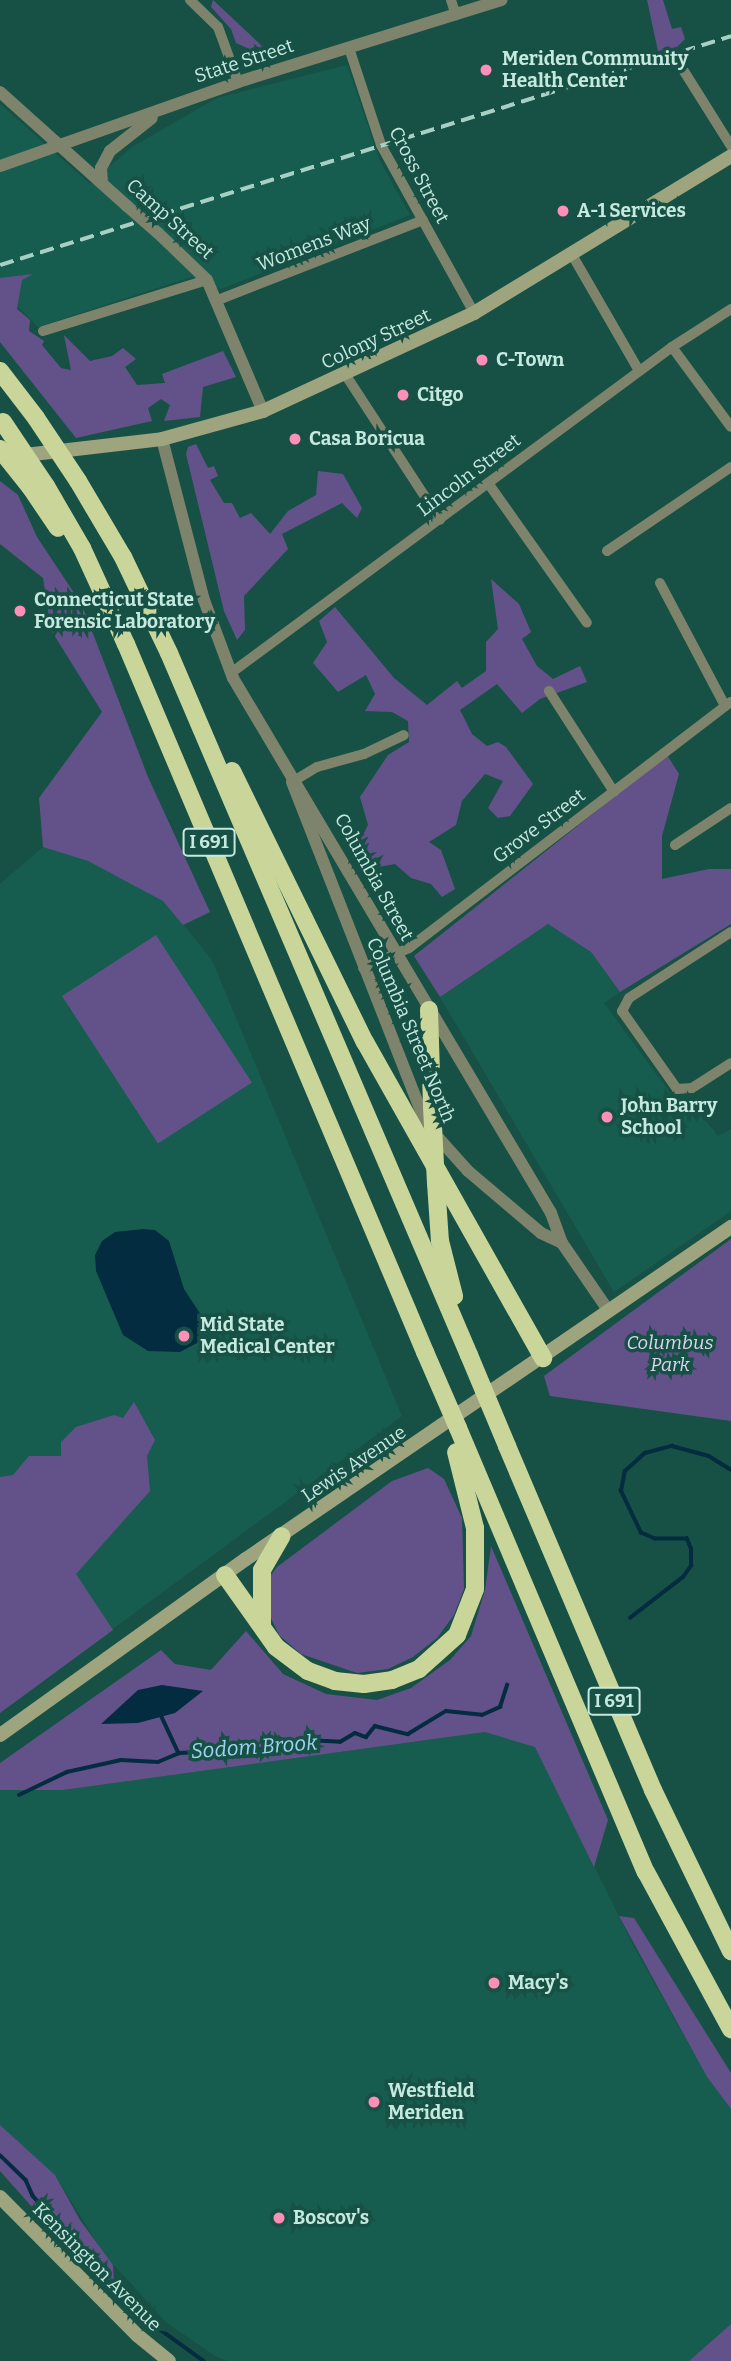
<!DOCTYPE html>
<html>
<head>
<meta charset="utf-8">
<style>
  body { margin:0 }
  #map { position:relative; width:731px; height:2361px; overflow:hidden; background:#175145; font-family:Bitter,serif }
  div>[style] { position:absolute }
  [style*='--x'] { left:calc(var(--x)*1px); top:calc(var(--y)*1px); width:calc(var(--w)*1px); rotate:calc(var(--a)*1deg) }
  .built>* { inset:0; background:#175d4f }
  .green>* { inset:0; background:#63528a; transform-origin:0 0 }
  .water>* { inset:0; background:#042c40 }
  .stream>* { height:3.5px; margin:-1.75px; padding:0 1.75px; transform-origin:1.75px; border-radius:1.75px; background:#042c40 }
  .minor>* { height:10px; margin:-5px; padding:0 5px; transform-origin:5px; border-radius:5px; background:#7e836b }
  .tertiary>* { height:12px; margin:-6px; padding:0 6px; transform-origin:6px; border-radius:6px; background:#7e836b }
  .secondary>* { height:14px; margin:-7px; padding:0 7px; transform-origin:7px; border-radius:7px; background:#9da47e }
  .motorway>* { height:18px; margin:-9px; padding:0 9px; transform-origin:9px; border-radius:9px; background:#cad59a }
  .rail>* { height:3.5px; margin-top:-1.75px; transform-origin:0; background:repeating-linear-gradient(90deg,#a8cfc4 0 14px,transparent 0 21px) }
  .tertiary-bridge>* { height:12px; margin:-6px; padding:0 6px; transform-origin:6px; border-radius:6px; background:#7e836b }
  .motorway-bridge>* { height:18px; margin:-9px; padding:0 9px; transform-origin:9px; border-radius:9px; background:#cad59a }
  .dots>* { width:19px; height:19px; translate:-50% -50%; box-sizing:border-box; border:4px solid #175145; border-radius:50% }
  span { translate:-50% -50%; white-space:nowrap; text-align:center; line-height:1.15; -webkit-text-stroke:7px #175145; paint-order:stroke }
  .shield-label span { padding:2px 5px; background:#175145; border:2px solid; border-radius:5px; -webkit-text-stroke-width:0 }
  .shield-label { font-size:18px; color:#c6e9df; font-weight:700 }
  .poi-label { font-size:19px; color:#c6e9df; font-weight:700 }
  .left { translate:0 -50%; text-align:left }
  .street-label { font-size:19px; color:#c6e9df }
  .park-label { font-size:19px; color:#dbd5ee; font-style:italic }
  .water-label { font-size:21px; color:#9fd1f1; font-style:italic }
</style>
</head>
<body>
<div id="map">
  <div class="built">
    <i style="clip-path:polygon(347px 65px,380px 161px,410px 215px,221px 289px,191px 277px,38px 327px,0 289px,0 104px,90px 184px,132px 147px,217px 98px)"></i>
    <i style="clip-path:polygon(43px 847px,88px 861px,164px 901px,212px 960px,402px 1416px,0 1712px,0 884px)"></i>
    <i style="clip-path:polygon(548px 924px,591px 952px,620px 992px,604px 1003px,679px 1105px,689px 1099px,718px 1136px,731px 1129px,731px 1211px,614px 1292px,440px 997px)"></i>
    <i style="clip-path:polygon(485px 1732px,535px 1746px,634px 1947px,707px 2077px,731px 2109px,731px 2324px,689px 2361px,228px 2361px,215px 2356px,166px 2322px,104px 2254px,55px 2175px,0 2125px,0 1790px,63px 1790px)"></i>
  </div>
  <div class="green">
    <i style="clip-path:polygon(213px 0,262px 46px,256px 52px,236px 43px,231px 29px,211px 7px)"></i>
    <i style="clip-path:polygon(647px 0,663px 0,672px 29px,681px 27px,685px 39px,677px 47px,658px 51px)"></i>
    <i style="clip-path:polygon(33px 274px,22px 280px,17px 309px,30px 320px,29px 331px,44px 341px,42px 345px,61px 368px,71px 370px,64px 335px,90px 361px,112px 356px,123px 348px,136px 359px,125px 367px,137px 385px,165px 383px,162px 374px,223px 351px,236px 377px,203px 387px,200px 417px,164px 421px,170px 405px,161px 399px,148px 408px,152px 421px,76px 438px,0 342px,0 278px)"></i>
    <i style="clip-path:polygon(196px 444px,208px 468px,214px 466px,218px 476px,210px 480px,224px 503px,232px 503px,240px 518px,251px 513px,270px 534px,288px 511px,316px 495px,318px 471px,343px 474px,362px 508px,357px 518px,342px 503px,282px 534px,288px 549px,244px 596px,245px 630px,237px 640px,224px 611px,186px 454px,188px 447px)"></i>
    <i style="clip-path:polygon(0 481px,18px 495px,37px 537px,82px 605px,148px 777px,210px 912px,183px 925px,163px 901px,88px 861px,43px 847px,39px 798px,102px 712px,51px 630px,43px 578px,0 544px)"></i>
    <i style="clip-path:polygon(491px 579px,519px 604px,531px 632px,522px 639px,537px 666px,553px 679px,580px 666px,587px 682px,540px 699px,522px 713px,497px 684px,460px 710px,472px 734px,487px 746px,498px 742px,506px 747px,533px 784px,510px 816px,498px 818px,488px 808px,503px 781px,485px 774px,462px 801px,456px 825px,429px 842px,441px 850px,455px 889px,442px 897px,431px 884px,411px 878px,395px 864px,362px 870px,354px 852px,368px 825px,360px 797px,388px 755px,409px 742px,408px 721px,392px 712px,365px 711px,375px 694px,366px 675px,338px 692px,313px 663px,327px 642px,319px 621px,335px 607px,394px 678px,427px 705px,457px 681px,462px 688px,486px 671px,486px 642px,498px 629px)"></i>
    <i style="clip-path:polygon(667px 755px,679px 774px,662px 836px,662px 879px,709px 869px,731px 869px,731px 924px,620px 992px,591px 952px,548px 924px,440px 997px,414px 956px)"></i>
    <i style="left:156px;top:935px;width:176px;height:112px;rotate:57deg"></i>
    <i style="clip-path:polygon(731px 1239px,731px 1421px,550px 1396px,544px 1376px)"></i>
    <i style="clip-path:polygon(134px 1402px,155px 1440px,147px 1456px,150px 1491px,76px 1574px,113px 1630px,0 1713px,0 1477px,13px 1475px,29px 1456px,61px 1456px,61px 1442px,76px 1427px,114px 1415px,123px 1418px)"></i>
    <i style="clip-path:polygon(428px 1468px,444px 1479px,462px 1518px,464px 1589px,454px 1615px,437px 1638px,413px 1657px,388px 1669px,357px 1673px,301px 1654px,279px 1635px,269px 1614px,268px 1579px,277px 1567px,392px 1481px)"></i>
    <i style="clip-path:polygon(491px 1546px,608px 1820px,594px 1867px,535px 1747px,485px 1732px,63px 1790px,0 1790px,0 1763px,161px 1650px,175px 1664px,211px 1670px,246px 1631px,283px 1674px,326px 1694px,377px 1700px,411px 1688px,450px 1660px,471px 1636px,485px 1590px)"></i>
    <i style="clip-path:polygon(619px 1916px,634px 1918px,731px 2073px,731px 2109px,707px 2077px)"></i>
    <i style="clip-path:polygon(0 2125px,55px 2175px,80px 2220px,113px 2265px,114px 2283px,105px 2284px,88px 2270px,0 2171px)"></i>
    <i style="clip-path:polygon(731px 2324px,731px 2361px,689px 2361px)"></i>
  </div>
  <div class="water">
    <i style="clip-path:polygon(143px 1229px,155px 1230px,169px 1241px,184px 1289px,203px 1318px,204px 1329px,199px 1342px,180px 1352px,148px 1351px,123px 1335px,96px 1271px,95px 1255px,102px 1241px,115px 1232px)"></i>
    <i style="clip-path:polygon(162px 1685px,203px 1691px,175px 1713px,138px 1723px,101px 1724px,138px 1690px)"></i>
  </div>
  <div class="stream">
    <i style="--x:630;--y:1618;--w:67;--a:-37.7"></i>
    <i style="--x:683;--y:1577;--w:14;--a:-54"></i>
    <i style="--x:691;--y:1566;--w:17;--a:-90"></i>
    <i style="--x:691;--y:1549;--w:11;--a:-112"></i>
    <i style="--x:687;--y:1539;--w:32;--a:180"></i>
    <i style="--x:655;--y:1539;--w:15;--a:-157"></i>
    <i style="--x:641;--y:1533;--w:47;--a:-115.5"></i>
    <i style="--x:621;--y:1491;--w:20;--a:-79"></i>
    <i style="--x:625;--y:1471;--w:27;--a:-42"></i>
    <i style="--x:645;--y:1453;--w:28;--a:-15"></i>
    <i style="--x:672;--y:1446;--w:38;--a:15"></i>
    <i style="--x:709;--y:1456;--w:26;--a:32"></i>
    <i style="--x:162;--y:1717;--w:40;--a:65"></i>
    <i style="--x:19;--y:1795;--w:53;--a:-25.6"></i>
    <i style="--x:67;--y:1772;--w:55;--a:-12.5"></i>
    <i style="--x:121;--y:1760;--w:37;--a:3"></i>
    <i style="--x:158;--y:1762;--w:23;--a:-23"></i>
    <i style="--x:179;--y:1753;--w:95;--a:-2.4"></i>
    <i style="--x:274;--y:1749;--w:34;--a:-15"></i>
    <i style="--x:307;--y:1740;--w:33;--a:3"></i>
    <i style="--x:340;--y:1742;--w:17;--a:-31"></i>
    <i style="--x:355;--y:1733;--w:12;--a:20"></i>
    <i style="--x:366;--y:1737;--w:14;--a:-51"></i>
    <i style="--x:375;--y:1726;--w:34;--a:14"></i>
    <i style="--x:408;--y:1734;--w:44;--a:-31.2"></i>
    <i style="--x:446;--y:1711;--w:36;--a:6"></i>
    <i style="--x:482;--y:1715;--w:20;--a:-24"></i>
    <i style="--x:500;--y:1707;--w:23;--a:-72"></i>
    <i style="--x:0;--y:2155;--w:36;--a:44"></i>
    <i style="--x:26;--y:2180;--w:17;--a:66"></i>
    <i style="--x:33;--y:2196;--w:111;--a:47.6"></i>
    <i style="--x:136;--y:2312;--w:84;--a:35.8"></i>
  </div>
  <div class="minor">
    <i style="--x:190;--y:0;--w:39;--a:44"></i>
    <i style="--x:218;--y:27;--w:59;--a:70"></i>
    <i style="--x:451;--y:0;--w:16;--a:72"></i>
    <i style="--x:349;--y:48;--w:102;--a:71.7"></i>
    <i style="--x:381;--y:145;--w:192;--a:61"></i>
    <i style="--x:682;--y:68;--w:92;--a:57.9"></i>
    <i style="--x:571;--y:253;--w:136;--a:60"></i>
    <i style="--x:218;--y:300;--w:220;--a:-21.3"></i>
    <i style="--x:43;--y:331;--w:172;--a:-17.3"></i>
    <i style="--x:672;--y:347;--w:99;--a:53.6"></i>
    <i style="--x:345;--y:374;--w:174;--a:56.9"></i>
    <i style="--x:488;--y:483;--w:171;--a:54.7"></i>
    <i style="--x:607;--y:551;--w:150;--a:-34.1"></i>
    <i style="--x:660;--y:583;--w:139;--a:62.1"></i>
    <i style="--x:231;--y:673;--w:548;--a:-36.47"></i>
    <i style="--x:672;--y:347;--w:70;--a:-32.8"></i>
    <i style="--x:549;--y:691;--w:120;--a:57.2"></i>
    <i style="--x:292;--y:782;--w:29;--a:-31"></i>
    <i style="--x:317;--y:767;--w:49;--a:-15.5"></i>
    <i style="--x:364;--y:754;--w:44;--a:-25.4"></i>
    <i style="--x:675;--y:845;--w:67;--a:-33.5"></i>
    <i style="--x:731;--y:932;--w:121;--a:147.1"></i>
    <i style="--x:629;--y:998;--w:15;--a:118"></i>
    <i style="--x:622;--y:1011;--w:95;--a:54.8"></i>
    <i style="--x:677;--y:1089;--w:15;--a:-4"></i>
    <i style="--x:692;--y:1088;--w:46;--a:-32.7"></i>
    <i style="--x:363;--y:968;--w:50;--a:-23.5"></i>
    <i style="--x:409;--y:948;--w:405;--a:-37.4"></i>
  </div>
  <div class="tertiary">
    <i style="--x:0;--y:92;--w:171;--a:41.9"></i>
    <i style="--x:0;--y:166;--w:252;--a:-19.4"></i>
    <i style="--x:238;--y:82;--w:276;--a:-17.3"></i>
    <i style="--x:102;--y:183;--w:15;--a:-94"></i>
    <i style="--x:101;--y:168;--w:19;--a:-62"></i>
    <i style="--x:110;--y:151;--w:53;--a:-38.2"></i>
    <i style="--x:158;--y:233;--w:68;--a:43.8"></i>
    <i style="--x:207;--y:280;--w:142;--a:66.9"></i>
    <i style="--x:162;--y:439;--w:166;--a:75.4"></i>
    <i style="--x:204;--y:600;--w:83;--a:69.6"></i>
    <i style="--x:233;--y:678;--w:622;--a:59.27"></i>
    <i style="--x:551;--y:1213;--w:32;--a:70"></i>
    <i style="--x:562;--y:1243;--w:81;--a:55.5"></i>
    <i style="--x:292;--y:782;--w:367;--a:68.6"></i>
    <i style="--x:426;--y:1124;--w:63;--a:48.2"></i>
    <i style="--x:468;--y:1171;--w:96;--a:40.3"></i>
    <i style="--x:541;--y:1233;--w:23;--a:25"></i>
  </div>
  <div class="secondary">
    <i style="--x:16;--y:456;--w:147;--a:-6.6"></i>
    <i style="--x:162;--y:439;--w:105;--a:-15.5"></i>
    <i style="--x:263;--y:411;--w:233;--a:-24.9"></i>
    <i style="--x:474;--y:313;--w:301;--a:-31.4"></i>
    <i style="--x:0;--y:1735;--w:302;--a:-35.6"></i>
    <i style="--x:246;--y:1559;--w:588;--a:-34.39"></i>
    <i style="--x:0;--y:2197;--w:194;--a:45.2"></i>
    <i style="--x:137;--y:2335;--w:41;--a:39.1"></i>
  </div>
  <div class="motorway">
    <i style="--x:0;--y:371;--w:59;--a:52.5"></i>
    <i style="--x:78;--y:481;--w:88;--a:59.4"></i>
    <i style="--x:123;--y:557;--w:106;--a:64.4"></i>
    <i style="--x:169;--y:653;--w:763;--a:66.86"></i>
    <i style="--x:46;--y:486;--w:72;--a:59.9"></i>
    <i style="--x:82;--y:548;--w:106;--a:65.4"></i>
    <i style="--x:126;--y:644;--w:769;--a:67.1"></i>
    <i style="--x:31;--y:488;--w:48;--a:56"></i>
    <i style="--x:232;--y:771;--w:302;--a:63.9"></i>
    <i style="--x:365;--y:1042;--w:363;--a:60.6"></i>
    <i style="--x:429;--y:1010;--w:97;--a:88.2"></i>
    <i style="--x:436;--y:1183;--w:58;--a:86.1"></i>
    <i style="--x:440;--y:1241;--w:57;--a:75.7"></i>
    <i style="--x:458;--y:1428;--w:482;--a:67.1"></i>
    <i style="--x:646;--y:1872;--w:179;--a:61.6"></i>
    <i style="--x:507;--y:1446;--w:374;--a:67"></i>
    <i style="--x:653;--y:1790;--w:179;--a:64.2"></i>
    <i style="--x:225;--y:1575;--w:88;--a:54.7"></i>
    <i style="--x:276;--y:1647;--w:40;--a:37"></i>
    <i style="--x:308;--y:1671;--w:29;--a:20"></i>
    <i style="--x:335;--y:1681;--w:29;--a:6"></i>
    <i style="--x:364;--y:1684;--w:28;--a:-8"></i>
    <i style="--x:392;--y:1680;--w:29;--a:-22"></i>
    <i style="--x:419;--y:1669;--w:51;--a:-41.8"></i>
    <i style="--x:457;--y:1635;--w:49;--a:-68.6"></i>
    <i style="--x:475;--y:1589;--w:61;--a:-90"></i>
    <i style="--x:475;--y:1528;--w:78;--a:-104"></i>
    <i style="--x:262;--y:1624;--w:54;--a:-90"></i>
    <i style="--x:262;--y:1570;--w:39;--a:-60"></i>
  </div>
  <div class="rail">
    <i style="--x:0;--y:265;--w:766;--a:-17.39"></i>
  </div>
  <div class="tertiary-bridge">
    <i style="--x:127;--y:206;--w:41;--a:41.1"></i>
  </div>
  <div class="motorway-bridge">
    <i style="--x:36;--y:418;--w:76;--a:56.3"></i>
    <i style="--x:3;--y:422;--w:77;--a:56.1"></i>
    <i style="--x:0;--y:449;--w:50;--a:51.5"></i>
    <i style="--x:432;--y:1107;--w:76;--a:87"></i>
    <i style="--x:425;--y:1352;--w:83;--a:66.5"></i>
    <i style="--x:469;--y:1355;--w:99;--a:67.3"></i>
  </div>
  <div class="dots">
    <i style="left:486px;top:70px;background:#ff8eb9"></i>
    <i style="left:563px;top:211px;background:#ff8eb9"></i>
    <i style="left:482px;top:360px;background:#ff8eb9"></i>
    <i style="left:403px;top:395px;background:#ff8eb9"></i>
    <i style="left:295px;top:439px;background:#ff8eb9"></i>
    <i style="left:20px;top:611px;background:#ff8eb9"></i>
    <i style="left:607px;top:1117px;background:#ff8eb9"></i>
    <i style="left:184px;top:1336px;background:#ff8eb9"></i>
    <i style="left:494px;top:1983px;background:#ff8eb9"></i>
    <i style="left:374px;top:2102px;background:#ff8eb9"></i>
    <i style="left:279px;top:2218px;background:#ff8eb9"></i>
  </div>
  <div class="shield-label">
    <span style="left:209px;top:842px">I 691</span>
    <span style="left:614px;top:1701px">I 691</span>
  </div>
  <div class="poi-label">
    <span class="left" style="left:502px;top:70px">Meriden Community<br>Health Center</span>
    <span class="left" style="left:577px;top:211px">A-1 Services</span>
    <span class="left" style="left:496px;top:360px">C-Town</span>
    <span class="left" style="left:417px;top:395px">Citgo</span>
    <span class="left" style="left:309px;top:439px">Casa Boricua</span>
    <span class="left" style="left:34px;top:611px">Connecticut State<br>Forensic Laboratory</span>
    <span class="left" style="left:621px;top:1117px">John Barry<br>School</span>
    <span class="left" style="left:200px;top:1336px">Mid State<br>Medical Center</span>
    <span class="left" style="left:508px;top:1983px">Macy's</span>
    <span class="left" style="left:388px;top:2102px">Westfield<br>Meriden</span>
    <span class="left" style="left:293px;top:2218px">Boscov's</span>
  </div>
  <div class="street-label">
    <span style="left:244px;top:61px;rotate:-18deg">State Street</span>
    <span style="left:419px;top:175px;rotate:62deg">Cross Street</span>
    <span style="left:170px;top:219px;rotate:42deg">Camp Street</span>
    <span style="left:314px;top:244px;rotate:-21deg">Womens Way</span>
    <span style="left:376px;top:339px;rotate:-25deg">Colony Street</span>
    <span style="left:469px;top:475px;rotate:-37deg">Lincoln Street</span>
    <span style="left:539px;top:826px;rotate:-37deg">Grove Street</span>
    <span style="left:374px;top:877px;rotate:61deg">Columbia Street</span>
    <span style="left:411px;top:1030px;rotate:67deg">Columbia Street North</span>
    <span style="left:354px;top:1464px;rotate:-34deg">Lewis Avenue</span>
    <span style="left:97px;top:2267px;rotate:45deg">Kensington Avenue</span>
  </div>
  <div class="park-label">
    <span style="left:670px;top:1354px">Columbus<br>Park</span>
  </div>
  <div class="water-label">
    <span style="left:254px;top:1747px;rotate:-4deg">Sodom Brook</span>
  </div>
</div>
</body>
</html>
